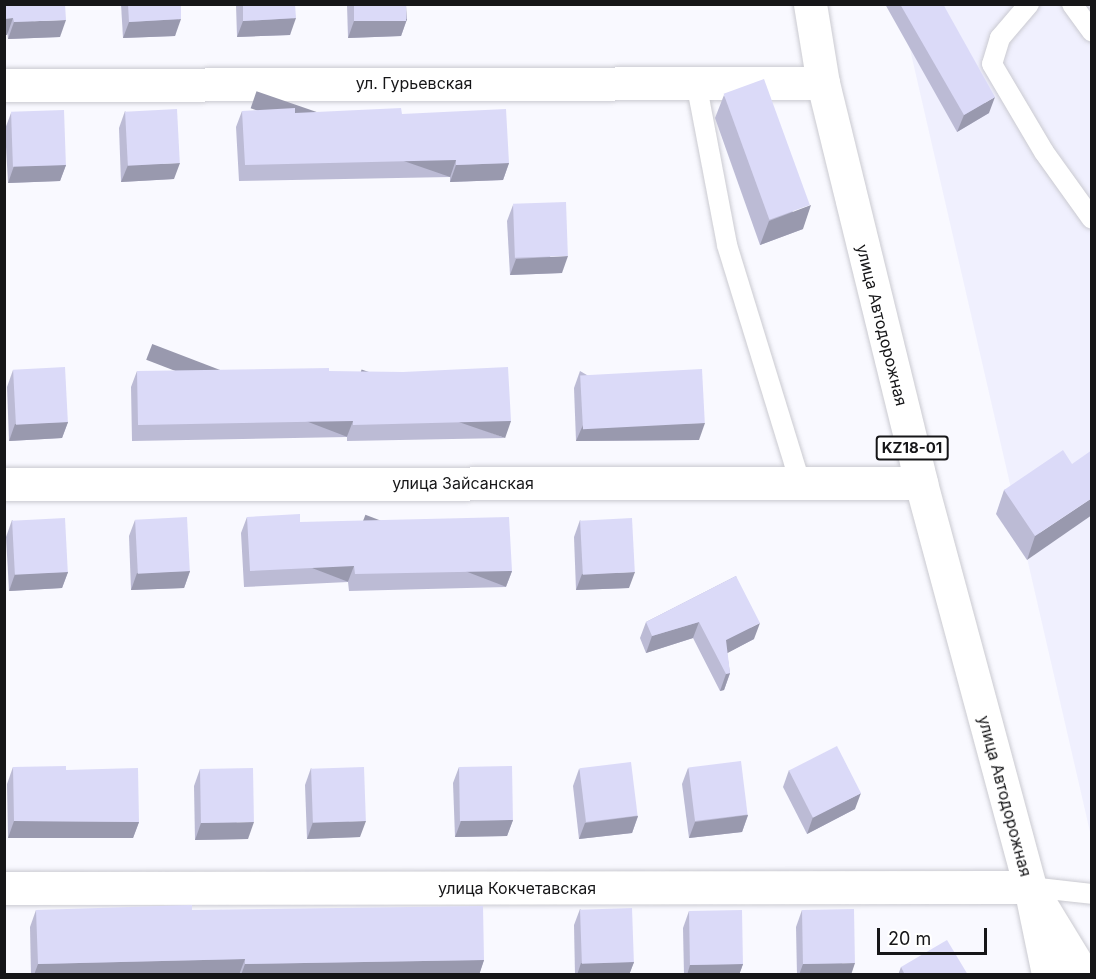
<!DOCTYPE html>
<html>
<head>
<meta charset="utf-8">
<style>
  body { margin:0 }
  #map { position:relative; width:1096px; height:979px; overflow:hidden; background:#f9f9ff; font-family:Inter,sans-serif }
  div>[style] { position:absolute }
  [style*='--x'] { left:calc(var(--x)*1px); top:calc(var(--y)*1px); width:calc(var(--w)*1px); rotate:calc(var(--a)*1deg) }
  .built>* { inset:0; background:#f0f0fe }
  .roads { filter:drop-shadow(0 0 2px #cacad1) drop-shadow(0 0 2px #cacad1) }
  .lane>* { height:20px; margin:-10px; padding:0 10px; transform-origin:10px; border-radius:10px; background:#fff }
  .street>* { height:33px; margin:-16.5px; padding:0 16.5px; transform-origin:16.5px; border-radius:16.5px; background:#fff }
  .secondary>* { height:33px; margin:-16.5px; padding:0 16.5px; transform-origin:16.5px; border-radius:16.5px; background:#fff }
  .primary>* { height:33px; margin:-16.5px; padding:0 16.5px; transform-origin:16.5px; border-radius:16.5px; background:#fff }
  .wall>* { inset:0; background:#bcbbd5 }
  .shaded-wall>* { inset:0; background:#9999ae; transform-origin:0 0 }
  .building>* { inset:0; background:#dbdaf8; transform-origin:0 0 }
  span { translate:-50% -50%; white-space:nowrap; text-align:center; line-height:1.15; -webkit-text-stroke:4.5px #fff; paint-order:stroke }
  .shield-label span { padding:2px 4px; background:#fff; border:2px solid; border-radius:4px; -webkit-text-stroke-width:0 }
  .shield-label { font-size:15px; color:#161618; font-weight:700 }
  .street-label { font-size:16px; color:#161618 }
  .frame { position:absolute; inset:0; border:6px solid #161618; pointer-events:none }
  .scale { position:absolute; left:877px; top:928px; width:110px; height:27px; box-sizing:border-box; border:3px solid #161618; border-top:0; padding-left:8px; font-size:18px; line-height:21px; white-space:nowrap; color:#161618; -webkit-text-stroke:4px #fff; paint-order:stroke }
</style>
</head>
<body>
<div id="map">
  <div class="built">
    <i style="clip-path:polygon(944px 5px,1091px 5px,1091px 836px,907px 36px)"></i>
  </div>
  <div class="roads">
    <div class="lane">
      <i style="--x:1029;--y:4;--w:45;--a:130.5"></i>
      <i style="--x:1000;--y:38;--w:27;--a:107"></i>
      <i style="--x:992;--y:64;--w:102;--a:59.4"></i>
      <i style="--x:1044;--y:152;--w:82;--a:54.4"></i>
      <i style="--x:1072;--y:4;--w:34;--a:54"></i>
      <i style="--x:696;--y:82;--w:166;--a:79.2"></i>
      <i style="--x:727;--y:245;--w:249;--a:72.9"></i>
      <i style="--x:1030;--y:887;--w:62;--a:6.4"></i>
    </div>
    <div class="street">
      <i style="--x:4;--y:85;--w:819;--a:-0.14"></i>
      <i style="--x:4;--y:484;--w:917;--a:-0.06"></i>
      <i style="--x:4;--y:888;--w:1026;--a:-0.06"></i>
    </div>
    <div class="secondary">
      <i style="--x:1033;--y:892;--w:96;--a:58.6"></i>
    </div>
    <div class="primary">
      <i style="--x:810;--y:4;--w:80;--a:80.7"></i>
      <i style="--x:823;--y:83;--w:412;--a:76.2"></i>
      <i style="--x:921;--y:483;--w:418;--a:74.9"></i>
      <i style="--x:1030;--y:887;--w:89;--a:78.3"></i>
    </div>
  </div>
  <div class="wall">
    <i style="clip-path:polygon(4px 4px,60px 37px,8px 39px)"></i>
    <i style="clip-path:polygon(121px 4px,181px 4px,175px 36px,123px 38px)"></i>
    <i style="clip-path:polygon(236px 4px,295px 4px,290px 35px,237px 37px)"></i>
    <i style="clip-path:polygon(347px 4px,406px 4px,407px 19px,401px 36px,348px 38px)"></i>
    <i style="clip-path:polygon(885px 4px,943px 4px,989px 113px,957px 132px)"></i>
    <i style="clip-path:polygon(724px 95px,803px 229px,760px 245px,715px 118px)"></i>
    <i style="clip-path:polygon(125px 111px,174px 179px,121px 182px,119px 128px)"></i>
    <i style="clip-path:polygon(242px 111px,295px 113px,402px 114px,509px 163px,503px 180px,450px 182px,450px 177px,239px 181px,236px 127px)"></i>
    <i style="clip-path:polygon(11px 113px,66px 165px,60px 181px,8px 183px,5px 129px)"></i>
    <i style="clip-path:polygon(513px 205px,562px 273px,510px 275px,507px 221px)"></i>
    <i style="clip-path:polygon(13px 370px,68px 422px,62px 438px,9px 441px,7px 387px)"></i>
    <i style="clip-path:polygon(137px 371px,329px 371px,505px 438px,347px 441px,347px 437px,132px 441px,131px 387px)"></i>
    <i style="clip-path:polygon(580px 371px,699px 440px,576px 441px,574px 388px)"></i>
    <i style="clip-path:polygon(1072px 464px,1027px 560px,996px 514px,1004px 490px)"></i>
    <i style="clip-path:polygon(247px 517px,300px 522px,512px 571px,506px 587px,349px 591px,348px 582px,244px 587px,241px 533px)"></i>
    <i style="clip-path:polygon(12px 520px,68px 572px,62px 588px,9px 591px,6px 537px)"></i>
    <i style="clip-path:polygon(135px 520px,190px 571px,184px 588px,131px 590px,129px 536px)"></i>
    <i style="clip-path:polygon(580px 520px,629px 588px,576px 590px,574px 537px)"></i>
    <i style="clip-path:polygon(736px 576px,754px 639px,727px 653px,730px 673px,724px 690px,720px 691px,693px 638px,646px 653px,640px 638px,646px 622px)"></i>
    <i style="clip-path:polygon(13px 767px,66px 770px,139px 822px,133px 838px,8px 838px,7px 784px)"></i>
    <i style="clip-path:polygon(459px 767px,513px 820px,507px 836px,455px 837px,453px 783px)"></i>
    <i style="clip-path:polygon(311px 768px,360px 837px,307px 839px,305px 785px)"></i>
    <i style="clip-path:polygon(688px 768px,748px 815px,742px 832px,689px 838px,682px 784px)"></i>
    <i style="clip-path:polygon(200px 769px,248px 839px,195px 840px,194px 786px)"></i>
    <i style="clip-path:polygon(579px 769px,638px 816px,632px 833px,579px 839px,573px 786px)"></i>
    <i style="clip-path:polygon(789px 770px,855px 809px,807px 834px,783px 787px)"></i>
    <i style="clip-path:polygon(580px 909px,634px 962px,629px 975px,575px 975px,574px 925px)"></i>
    <i style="clip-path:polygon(36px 910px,192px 910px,484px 960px,479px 975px,31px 975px,30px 927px)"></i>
    <i style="clip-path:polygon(802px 910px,851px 975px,797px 975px,796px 927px)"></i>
    <i style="clip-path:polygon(689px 911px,743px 964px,739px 975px,684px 975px,683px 928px)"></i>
    <i style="clip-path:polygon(901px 967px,968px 975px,898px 975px)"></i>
  </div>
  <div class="shaded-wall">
    <i style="clip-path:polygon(13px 18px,7px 35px,4px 35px,4px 19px)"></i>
    <i style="clip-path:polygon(296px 18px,290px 35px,237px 37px,243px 21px)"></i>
    <i style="clip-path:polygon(181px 19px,175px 36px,123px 38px,129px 22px)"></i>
    <i style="clip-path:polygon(407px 19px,401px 36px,348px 38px,354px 21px)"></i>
    <i style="clip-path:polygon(66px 20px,60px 37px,8px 39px,14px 22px)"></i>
    <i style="clip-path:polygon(995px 97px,989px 113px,957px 132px,964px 115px)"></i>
    <i style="left:456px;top:160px;width:18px;height:211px;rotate:109deg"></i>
    <i style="clip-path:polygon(180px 163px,174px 179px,121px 182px,128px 165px)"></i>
    <i style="clip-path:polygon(509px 163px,503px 180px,450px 182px,456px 165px)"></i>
    <i style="clip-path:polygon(66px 165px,60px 181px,8px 183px,14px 166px)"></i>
    <i style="clip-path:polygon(811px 205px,803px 229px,760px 245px,769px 221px)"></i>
    <i style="clip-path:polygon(568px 256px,562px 273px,510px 275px,516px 259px)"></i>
    <i style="left:353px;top:421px;width:17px;height:215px;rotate:111deg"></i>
    <i style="left:511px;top:421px;width:18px;height:158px;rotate:109deg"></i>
    <i style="clip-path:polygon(68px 422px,62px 438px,9px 441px,15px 424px)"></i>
    <i style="clip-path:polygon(705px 423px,699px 440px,576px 441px,583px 425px)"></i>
    <i style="clip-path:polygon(1092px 498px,1092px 515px,1027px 560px,1035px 536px)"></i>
    <i style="left:354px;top:566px;width:17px;height:104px;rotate:111deg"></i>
    <i style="clip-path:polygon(190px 571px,184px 588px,131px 590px,137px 573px)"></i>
    <i style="left:512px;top:571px;width:17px;height:157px;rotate:111deg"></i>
    <i style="clip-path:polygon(68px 572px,62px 588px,9px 591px,15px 574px)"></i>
    <i style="clip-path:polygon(635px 572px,629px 588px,576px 590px,582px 574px)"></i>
    <i style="clip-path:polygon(699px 622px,693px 638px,646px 653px,652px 636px)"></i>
    <i style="clip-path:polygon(760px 623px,754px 639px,720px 657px,726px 640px)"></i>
    <i style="clip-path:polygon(730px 673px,724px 690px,720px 691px,726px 674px)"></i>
    <i style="clip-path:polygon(861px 793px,855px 809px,807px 834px,813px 817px)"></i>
    <i style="clip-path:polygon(748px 815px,742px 832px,689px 838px,695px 822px)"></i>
    <i style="clip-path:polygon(638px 816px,632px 833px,579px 839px,585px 823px)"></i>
    <i style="clip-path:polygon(513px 820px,507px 836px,455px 837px,461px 821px)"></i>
    <i style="clip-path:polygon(14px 821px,139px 822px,133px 838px,8px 838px)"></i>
    <i style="clip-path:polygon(366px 821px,360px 837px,307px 839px,313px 822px)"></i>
    <i style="clip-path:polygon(254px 822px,248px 839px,195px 840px,201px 823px)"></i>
    <i style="clip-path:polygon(245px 959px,239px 975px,34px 975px,38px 964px)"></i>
    <i style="clip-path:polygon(484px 960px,479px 975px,241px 975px,245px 964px)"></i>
    <i style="clip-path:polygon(634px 962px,629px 975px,577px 975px,581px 963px)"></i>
    <i style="clip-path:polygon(855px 963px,851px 975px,799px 975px,803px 964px)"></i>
    <i style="clip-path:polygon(743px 964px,739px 975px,687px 975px,690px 965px)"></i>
  </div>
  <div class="building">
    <i style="clip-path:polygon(4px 4px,65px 4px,66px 20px,14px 22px,13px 18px,4px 19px)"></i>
    <i style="clip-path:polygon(128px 4px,181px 4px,181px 19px,129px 22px)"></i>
    <i style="clip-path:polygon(243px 4px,295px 4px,296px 18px,243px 21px)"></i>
    <i style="left:354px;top:4px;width:52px;height:17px"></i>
    <i style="clip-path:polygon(900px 4px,943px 4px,995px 97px,964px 115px)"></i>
    <i style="left:764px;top:79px;width:134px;height:43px;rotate:70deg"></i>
    <i style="clip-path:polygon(295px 108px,295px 113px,401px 108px,402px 114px,506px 109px,509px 163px,456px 165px,456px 160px,245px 165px,242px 111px)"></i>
    <i style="left:177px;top:109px;width:54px;height:52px;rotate:87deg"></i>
    <i style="left:64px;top:110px;width:55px;height:53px;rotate:88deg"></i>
    <i style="left:566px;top:202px;width:54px;height:53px;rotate:88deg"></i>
    <i style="left:65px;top:367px;width:55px;height:52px;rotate:87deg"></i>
    <i style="clip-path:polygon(508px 367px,511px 421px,353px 425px,353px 421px,138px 425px,137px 371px,329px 368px,329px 371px,403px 372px)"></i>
    <i style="left:702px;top:369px;width:54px;height:122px;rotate:87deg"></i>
    <i style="clip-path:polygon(1063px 450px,1072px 464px,1092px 450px,1092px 498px,1035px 536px,1004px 490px)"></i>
    <i style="clip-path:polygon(300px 514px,300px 522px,509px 517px,512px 571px,355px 574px,354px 566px,250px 571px,247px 517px)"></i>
    <i style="left:187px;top:517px;width:54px;height:52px;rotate:87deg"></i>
    <i style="left:65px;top:518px;width:54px;height:53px;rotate:87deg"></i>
    <i style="left:632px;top:518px;width:54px;height:52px;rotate:87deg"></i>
    <i style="clip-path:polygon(736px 576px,760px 623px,726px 640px,730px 673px,726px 674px,699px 622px,652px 636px,646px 622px)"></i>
    <i style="left:837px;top:746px;width:53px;height:54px;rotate:63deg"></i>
    <i style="left:741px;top:761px;width:54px;height:53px;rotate:83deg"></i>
    <i style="left:631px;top:762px;width:54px;height:52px;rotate:83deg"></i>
    <i style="clip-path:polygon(66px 766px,66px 770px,138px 768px,139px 822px,14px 821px,13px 767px)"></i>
    <i style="left:512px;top:766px;width:54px;height:53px;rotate:89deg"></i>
    <i style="left:364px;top:767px;width:54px;height:53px;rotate:88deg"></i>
    <i style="left:253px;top:768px;width:54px;height:53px;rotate:89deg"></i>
    <i style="clip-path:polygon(192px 905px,192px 910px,483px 906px,484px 960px,245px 964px,245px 959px,38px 964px,36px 910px)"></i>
    <i style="left:632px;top:908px;width:54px;height:52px;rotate:88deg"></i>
    <i style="left:854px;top:909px;width:54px;height:52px;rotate:89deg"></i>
    <i style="left:742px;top:910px;width:54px;height:53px;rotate:89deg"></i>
    <i style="clip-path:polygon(947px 940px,968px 975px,905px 975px,901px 967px)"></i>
  </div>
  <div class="shield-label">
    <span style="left:912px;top:448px">KZ18-01</span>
  </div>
  <div class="street-label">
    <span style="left:414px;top:83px">ул. Гурьевская</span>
    <span style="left:882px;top:325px;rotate:76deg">улица Автодорожная</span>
    <span style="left:463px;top:483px">улица Зайсанская</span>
    <span style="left:1005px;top:796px;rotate:75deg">улица Автодорожная</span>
    <span style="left:517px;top:888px">улица Кокчетавская</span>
  </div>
  <div class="frame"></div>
  <div class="scale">20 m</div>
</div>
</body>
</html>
